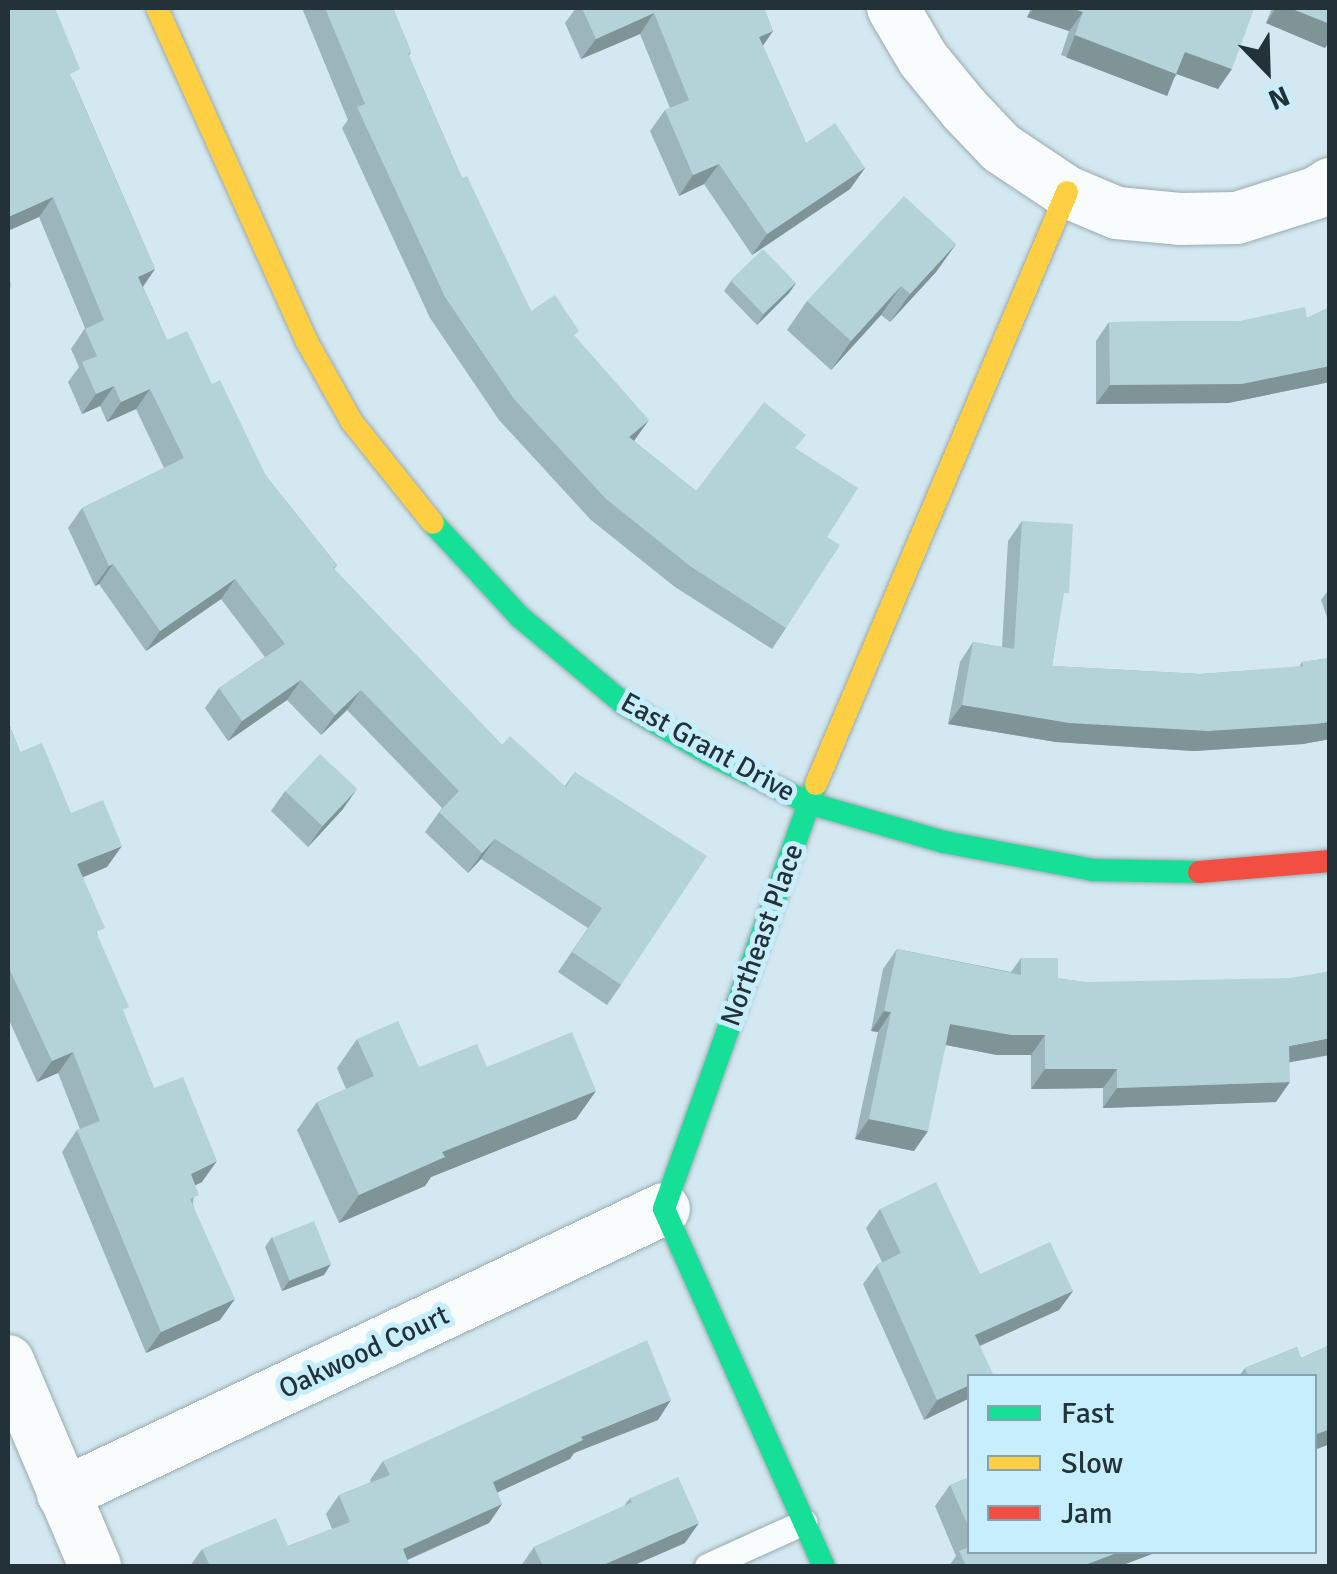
<!DOCTYPE html>
<html>
<head>
<meta charset="utf-8">
<style>
  body { margin:0 }
  #map { position:relative; width:1337px; height:1574px; overflow:hidden; background:#d3e8f0; font-family:Signika,sans-serif }
  div>[style] { position:absolute }
  [style*='--x'] { left:calc(var(--x)*1px); top:calc(var(--y)*1px); width:calc(var(--w)*1px); rotate:calc(var(--a)*1deg) }
  .roads { filter:drop-shadow(0 0 2px #99aab0) drop-shadow(0 0 2px #99aab0) }
  .lane>* { height:25px; margin:-12.5px; padding:0 12.5px; transform-origin:12.5px; border-radius:12.5px; background:#f8fcfd }
  .street>* { height:52px; margin:-26px; padding:0 26px; transform-origin:26px; border-radius:26px; background:#f8fcfd }
  .fast>* { height:22px; margin:-11px; padding:0 11px; transform-origin:11px; border-radius:11px; background:#16e098 }
  .slow>* { height:22px; margin:-11px; padding:0 11px; transform-origin:11px; border-radius:11px; background:#ffcf43 }
  .jam>* { height:22px; margin:-11px; padding:0 11px; transform-origin:11px; border-radius:11px; background:#f24e42 }
  .wall>* { inset:0; background:#9bb5ba }
  .shaded-wall>* { inset:0; background:#7e9497; transform-origin:0 0 }
  .building>* { inset:0; background:#b4d3d8; transform-origin:0 0 }
  span { translate:-50% -50%; white-space:nowrap; text-align:center; line-height:1.15; -webkit-text-stroke:10px #c6eefd; paint-order:stroke }
  .street-label { font-size:28px; color:#223238 }
  .frame { position:absolute; inset:0; border:10px solid #223238; pointer-events:none }
  .legend { position:absolute; left:967px; top:1374px; width:350px; height:180px; box-sizing:border-box; background:#c6eefd; border:2px solid #84a3ae; margin:0; padding:12px 18px; list-style:none; font-size:30px; color:#223238 }
  .legend li { display:flex; align-items:center; gap:20px; height:50px }
  .legend b { width:50px; border:2px solid #84a3ae }
  .north { position:absolute; left:1217px; top:20px; width:100px; height:100px; -webkit-text-stroke:8px #c6eefd; paint-order:stroke; rotate:157deg; font-size:28px; font-weight:700; line-height:40px; text-align:center; color:#223238 }
  .north::after { content:''; display:block; margin:auto; width:35px; height:45px; background:#223238; clip-path:polygon(50% 0,100% 100%,50% 72%,0 100%) }
</style>
</head>
<body>
<div id="map">
  <div class="roads">
    <div class="lane">
      <i style="--x:707;--y:1566;--w:107;--a:-24.4"></i>
    </div>
    <div class="street">
      <i style="--x:893;--y:8;--w:59;--a:59.5"></i>
      <i style="--x:923;--y:59;--w:65;--a:50.6"></i>
      <i style="--x:964;--y:109;--w:54;--a:46.5"></i>
      <i style="--x:1001;--y:148;--w:79;--a:33.7"></i>
      <i style="--x:1067;--y:192;--w:54;--a:22.8"></i>
      <i style="--x:1117;--y:213;--w:63;--a:5.4"></i>
      <i style="--x:1180;--y:219;--w:57;--a:-1"></i>
      <i style="--x:1237;--y:218;--w:83;--a:-17.6"></i>
      <i style="--x:1316;--y:193;--w:17;--a:-33"></i>
      <i style="--x:8;--y:1361;--w:223;--a:67"></i>
      <i style="--x:63;--y:1494;--w:665;--a:-25.37"></i>
    </div>
    <div class="fast">
      <i style="--x:433;--y:523;--w:128;--a:47.2"></i>
      <i style="--x:520;--y:617;--w:136;--a:39.9"></i>
      <i style="--x:624;--y:704;--w:101;--a:30.4"></i>
      <i style="--x:711;--y:755;--w:108;--a:26.3"></i>
      <i style="--x:808;--y:803;--w:141;--a:16"></i>
      <i style="--x:944;--y:842;--w:152;--a:10.6"></i>
      <i style="--x:1093;--y:870;--w:106;--a:1.1"></i>
      <i style="--x:816;--y:784;--w:451;--a:109.7"></i>
      <i style="--x:664;--y:1209;--w:391;--a:65.9"></i>
    </div>
    <div class="slow">
      <i style="--x:157;--y:8;--w:364;--a:65.8"></i>
      <i style="--x:306;--y:340;--w:94;--a:60.7"></i>
      <i style="--x:352;--y:422;--w:129;--a:51.3"></i>
      <i style="--x:816;--y:784;--w:643;--a:-67.02"></i>
    </div>
    <div class="jam">
      <i style="--x:1199;--y:872;--w:131;--a:-4.8"></i>
    </div>
  </div>
  <div class="wall">
    <i style="clip-path:polygon(302px 8px,393px 8px,411px 52px,409px 56px,462px 178px,531px 311px,575px 337px,634px 441px,696px 491px,796px 449px,827px 537px,786px 628px,772px 649px,675px 587px,591px 520px,499px 420px,430px 318px,342px 128px,348px 120px)"></i>
    <i style="clip-path:polygon(576px 8px,764px 8px,773px 31px,763px 46px,806px 143px,865px 168px,850px 189px,752px 255px,704px 184px,679px 196px,650px 131px,665px 110px,670px 108px,640px 34px,581px 59px,565px 23px)"></i>
    <i style="clip-path:polygon(1031px 8px,1250px 8px,1218px 89px,1177px 74px,1163px 94px,1061px 55px,1069px 31px,1027px 17px)"></i>
    <i style="clip-path:polygon(1272px 8px,1330px 8px,1325px 48px,1266px 23px)"></i>
    <i style="clip-path:polygon(73px 80px,155px 269px,143px 287px,167px 340px,212px 384px,266px 476px,337px 565px,334px 569px,502px 745px,565px 786px,575px 772px,621px 985px,607px 1005px,558px 972px,588px 928px,481px 859px,468px 873px,425px 832px,442px 808px,347px 710px,321px 735px,287px 700px,228px 741px,205px 708px,219px 688px,265px 657px,221px 599px,146px 651px,99px 584px,95px 586px,68px 528px,82px 508px,164px 468px,136px 409px,107px 422px,100px 406px,82px 414px,68px 382px,79px 367px,71px 349px,85px 328px,39px 217px)"></i>
    <i style="clip-path:polygon(956px 244px,936px 272px,890px 322px,881px 315px,831px 370px,787px 330px,807px 301px)"></i>
    <i style="clip-path:polygon(731px 281px,796px 283px,789px 293px,757px 325px,724px 291px)"></i>
    <i style="clip-path:polygon(1330px 307px,1330px 382px,1228px 403px,1096px 404px,1096px 341px,1109px 322px,1240px 321px,1307px 318px)"></i>
    <i style="clip-path:polygon(1022px 521px,1062px 602px,1052px 666px,1200px 674px,1299px 667px,1302px 662px,1330px 658px,1330px 739px,1303px 744px,1194px 751px,1056px 742px,948px 724px,960px 662px,973px 642px,1002px 647px,1008px 541px)"></i>
    <i style="clip-path:polygon(1330px 588px,1330px 626px,1321px 600px)"></i>
    <i style="clip-path:polygon(8px 721px,20px 752px,71px 813px,107px 867px,83px 877px,98px 937px,124px 1014px,154px 1088px,202px 1182px,195px 1185px,193px 1204px,220px 1320px,146px 1353px,62px 1152px,77px 1130px,80px 1129px,58px 1073px,37px 1082px,8px 1018px)"></i>
    <i style="clip-path:polygon(285px 791px,343px 809px,308px 847px,271px 811px)"></i>
    <i style="clip-path:polygon(897px 949px,1011px 972px,1021px 958px,1058px 978px,1289px 1063px,1276px 1102px,1103px 1108px,1103px 1088px,1031px 1089px,1031px 1055px,997px 1055px,946px 1045px,914px 1151px,855px 1139px,878px 1032px,871px 1031px,883px 969px)"></i>
    <i style="clip-path:polygon(357px 1039px,419px 1067px,487px 1067px,596px 1091px,576px 1119px,431px 1177px,425px 1186px,339px 1223px,297px 1130px,317px 1102px,346px 1089px,337px 1068px)"></i>
    <i style="clip-path:polygon(880px 1209px,980px 1274px,1073px 1291px,1059px 1310px,980px 1346px,970px 1376px,970px 1398px,924px 1420px,863px 1284px,877px 1265px,882px 1262px,866px 1228px)"></i>
    <i style="clip-path:polygon(272px 1237px,324px 1275px,282px 1291px,265px 1247px)"></i>
    <i style="clip-path:polygon(1330px 1345px,1330px 1444px,1314px 1450px,1314px 1376px,1239px 1376px,1245px 1368px,1297px 1347px,1301px 1358px)"></i>
    <i style="clip-path:polygon(658px 1420px,574px 1453px,570px 1459px,497px 1492px,502px 1504px,489px 1523px,408px 1560px,408px 1566px,190px 1566px,202px 1549px,288px 1546px,332px 1529px,326px 1514px,339px 1495px,371px 1482px,370px 1480px,383px 1461px)"></i>
    <i style="clip-path:polygon(970px 1477px,970px 1552px,1154px 1552px,1152px 1554px,1120px 1566px,949px 1566px,956px 1556px,935px 1506px,950px 1485px)"></i>
    <i style="clip-path:polygon(630px 1498px,685px 1543px,632px 1566px,521px 1566px,534px 1547px,624px 1506px)"></i>
  </div>
  <div class="shaded-wall">
    <i style="clip-path:polygon(1034px 8px,1071px 8px,1083px 12px,1069px 31px,1027px 17px)"></i>
    <i style="clip-path:polygon(1276px 8px,1290px 8px,1330px 24px,1330px 41px,1325px 48px,1266px 23px)"></i>
    <i style="clip-path:polygon(654px 13px,640px 34px,581px 59px,596px 39px)"></i>
    <i style="clip-path:polygon(773px 31px,758px 52px,759px 37px)"></i>
    <i style="left:1075px;top:35px;width:108px;height:24px;rotate:21deg"></i>
    <i style="clip-path:polygon(1185px 52px,1232px 69px,1218px 89px,1171px 72px)"></i>
    <i style="clip-path:polygon(719px 164px,704px 184px,679px 196px,693px 175px)"></i>
    <i style="clip-path:polygon(865px 168px,850px 189px,752px 255px,767px 234px)"></i>
    <i style="clip-path:polygon(53px 197px,39px 217px,8px 231px,8px 217px)"></i>
    <i style="clip-path:polygon(956px 244px,936px 272px,890px 322px,910px 294px)"></i>
    <i style="clip-path:polygon(155px 269px,141px 289px,138px 277px)"></i>
    <i style="clip-path:polygon(796px 283px,789px 293px,757px 325px,764px 314px)"></i>
    <i style="clip-path:polygon(901px 286px,881px 315px,831px 370px,851px 341px)"></i>
    <i style="clip-path:polygon(1330px 366px,1330px 382px,1228px 403px,1096px 404px,1110px 385px)"></i>
    <i style="clip-path:polygon(114px 386px,100px 406px,82px 414px,96px 394px)"></i>
    <i style="clip-path:polygon(150px 389px,136px 409px,107px 422px,121px 402px)"></i>
    <i style="clip-path:polygon(649px 420px,634px 441px,629px 437px)"></i>
    <i style="clip-path:polygon(113px 564px,99px 584px,95px 586px,109px 566px)"></i>
    <i style="clip-path:polygon(235px 579px,221px 599px,146px 651px,160px 631px)"></i>
    <i style="clip-path:polygon(301px 680px,287px 700px,228px 741px,242px 721px)"></i>
    <i style="clip-path:polygon(361px 690px,347px 710px,321px 735px,335px 715px)"></i>
    <i style="clip-path:polygon(962px 705px,1330px 722px,1330px 739px,1303px 744px,1194px 751px,1056px 742px,948px 724px)"></i>
    <i style="clip-path:polygon(357px 789px,343px 809px,308px 847px,322px 827px)"></i>
    <i style="clip-path:polygon(495px 839px,481px 859px,468px 873px,482px 853px)"></i>
    <i style="clip-path:polygon(122px 846px,107px 867px,62px 886px,77px 864px)"></i>
    <i style="clip-path:polygon(884px 1011px,891px 1012px,878px 1032px,871px 1031px)"></i>
    <i style="clip-path:polygon(950px 1024px,1045px 1035px,1031px 1055px,997px 1055px,936px 1043px)"></i>
    <i style="clip-path:polygon(1330px 1038px,1330px 1055px,1275px 1065px,1289px 1046px)"></i>
    <i style="clip-path:polygon(73px 1052px,58px 1073px,37px 1082px,52px 1061px)"></i>
    <i style="clip-path:polygon(1045px 1069px,1117px 1069px,1103px 1088px,1031px 1089px)"></i>
    <i style="clip-path:polygon(1290px 1082px,1276px 1102px,1103px 1108px,1117px 1088px)"></i>
    <i style="clip-path:polygon(596px 1091px,576px 1119px,431px 1177px,425px 1186px,339px 1223px,359px 1195px,442px 1152px)"></i>
    <i style="clip-path:polygon(869px 1119px,928px 1131px,914px 1151px,855px 1139px)"></i>
    <i style="clip-path:polygon(217px 1161px,202px 1182px,176px 1195px,191px 1174px)"></i>
    <i style="clip-path:polygon(331px 1264px,324px 1275px,282px 1291px,289px 1281px)"></i>
    <i style="clip-path:polygon(1073px 1291px,1059px 1310px,961px 1354px,975px 1335px)"></i>
    <i style="clip-path:polygon(235px 1299px,220px 1320px,146px 1353px,161px 1332px)"></i>
    <i style="clip-path:polygon(970px 1385px,970px 1398px,924px 1420px,937px 1400px)"></i>
    <i style="clip-path:polygon(671px 1400px,658px 1420px,574px 1453px,570px 1459px,479px 1501px,493px 1482px,581px 1437px)"></i>
    <i style="clip-path:polygon(1330px 1429px,1330px 1444px,1314px 1450px,1314px 1435px)"></i>
    <i style="clip-path:polygon(502px 1504px,489px 1523px,393px 1566px,403px 1549px)"></i>
    <i style="clip-path:polygon(699px 1523px,685px 1543px,632px 1566px,601px 1566px)"></i>
    <i style="clip-path:polygon(1119px 1552px,1154px 1552px,1152px 1554px,1120px 1566px,1082px 1566px)"></i>
  </div>
  <div class="building">
    <i style="clip-path:polygon(8px 8px,55px 8px,80px 69px,70px 74px,155px 269px,138px 277px,167px 340px,187px 331px,212px 384px,220px 380px,266px 476px,337px 565px,333px 568px,502px 745px,510px 736px,566px 787px,575px 772px,707px 856px,621px 985px,572px 952px,602px 908px,495px 839px,482px 853px,439px 812px,459px 791px,361px 690px,335px 715px,301px 680px,242px 721px,219px 688px,285px 644px,235px 579px,160px 631px,113px 564px,109px 566px,82px 508px,184px 458px,150px 389px,121px 402px,114px 386px,96px 394px,82px 362px,97px 356px,85px 329px,104px 320px,53px 197px,8px 217px)"></i>
    <i style="clip-path:polygon(325px 8px,393px 8px,411px 52px,408px 54px,462px 178px,467px 176px,531px 311px,555px 295px,579px 331px,574px 335px,649px 420px,629px 437px,696px 491px,764px 402px,806px 435px,795px 448px,858px 488px,827px 537px,840px 545px,786px 628px,690px 566px,606px 499px,514px 399px,445px 297px,357px 107px,365px 104px)"></i>
    <i style="clip-path:polygon(582px 8px,764px 8px,773px 31px,759px 37px,806px 143px,835px 123px,865px 168px,767px 234px,719px 164px,693px 175px,665px 110px,689px 100px,654px 13px,596px 39px)"></i>
    <i style="clip-path:polygon(1071px 8px,1250px 8px,1254px 9px,1232px 69px,1185px 52px,1176px 74px,1075px 35px,1083px 12px)"></i>
    <i style="clip-path:polygon(1290px 8px,1330px 8px,1330px 24px)"></i>
    <i style="clip-path:polygon(904px 196px,956px 244px,910px 294px,901px 286px,851px 341px,807px 301px)"></i>
    <i style="left:763px;top:249px;width:47px;height:45px;rotate:46deg"></i>
    <i style="clip-path:polygon(8px 275px,12px 287px,8px 289px)"></i>
    <i style="clip-path:polygon(1305px 307px,1307px 318px,1330px 307px,1330px 366px,1242px 384px,1110px 385px,1109px 322px,1240px 321px)"></i>
    <i style="clip-path:polygon(1022px 521px,1073px 524px,1069px 593px,1064px 593px,1052px 666px,1200px 674px,1303px 666px,1302px 662px,1330px 658px,1330px 722px,1316px 724px,1208px 731px,1069px 723px,962px 705px,973px 642px,1014px 649px)"></i>
    <i style="clip-path:polygon(8px 721px,20px 752px,42px 743px,71px 813px,103px 800px,122px 846px,77px 864px,105px 928px,96px 932px,129px 1007px,123px 1010px,154px 1088px,183px 1077px,217px 1161px,191px 1174px,199px 1195px,190px 1199px,235px 1299px,161px 1332px,77px 1130px,100px 1121px,73px 1052px,52px 1061px,8px 966px)"></i>
    <i style="left:320px;top:754px;width:51px;height:51px;rotate:43deg"></i>
    <i style="clip-path:polygon(897px 949px,1021px 975px,1021px 958px,1058px 958px,1058px 978px,1087px 982px,1291px 978px,1330px 971px,1330px 1038px,1289px 1046px,1290px 1082px,1117px 1088px,1117px 1069px,1045px 1069px,1045px 1035px,1011px 1035px,950px 1024px,928px 1131px,869px 1119px,891px 1012px,884px 1011px)"></i>
    <i style="clip-path:polygon(398px 1021px,419px 1067px,477px 1044px,487px 1067px,572px 1032px,596px 1091px,442px 1152px,445px 1157px,359px 1195px,317px 1102px,374px 1076px,357px 1039px)"></i>
    <i style="clip-path:polygon(936px 1182px,980px 1274px,1050px 1242px,1073px 1291px,975px 1335px,993px 1374px,988px 1376px,970px 1376px,970px 1385px,937px 1400px,877px 1265px,901px 1253px,880px 1209px)"></i>
    <i style="left:314px;top:1221px;width:46px;height:45px;rotate:68deg"></i>
    <i style="clip-path:polygon(647px 1340px,671px 1400px,581px 1437px,583px 1440px,493px 1482px,502px 1504px,403px 1549px,409px 1564px,403px 1566px,210px 1566px,202px 1549px,276px 1518px,288px 1546px,350px 1522px,339px 1495px,390px 1475px,383px 1461px)"></i>
    <i style="clip-path:polygon(1330px 1345px,1330px 1429px,1314px 1435px,1314px 1376px,1248px 1376px,1245px 1368px,1297px 1347px,1301px 1358px)"></i>
    <i style="clip-path:polygon(678px 1477px,699px 1523px,601px 1566px,543px 1566px,534px 1547px,632px 1502px,630px 1498px)"></i>
    <i style="clip-path:polygon(970px 1477px,970px 1530px,950px 1485px)"></i>
    <i style="clip-path:polygon(970px 1547px,970px 1552px,1119px 1552px,1082px 1566px,966px 1566px,959px 1551px)"></i>
  </div>
  <div class="street-label">
    <span style="left:708px;top:747px;rotate:29deg">East Grant Drive</span>
    <span style="left:762px;top:935px;rotate:-70deg">Northeast Place</span>
    <span style="left:364px;top:1352px;rotate:-25deg">Oakwood Court</span>
  </div>
  <div class="frame"></div>
  <ul class="legend">
  <li><b style="height:12px;background:#16e098"></b>Fast</li>
  <li><b style="height:12px;background:#ffcf43"></b>Slow</li>
  <li><b style="height:12px;background:#f24e42"></b>Jam</li>
  </ul>
  <div class="north">N</div>
</div>
</body>
</html>
